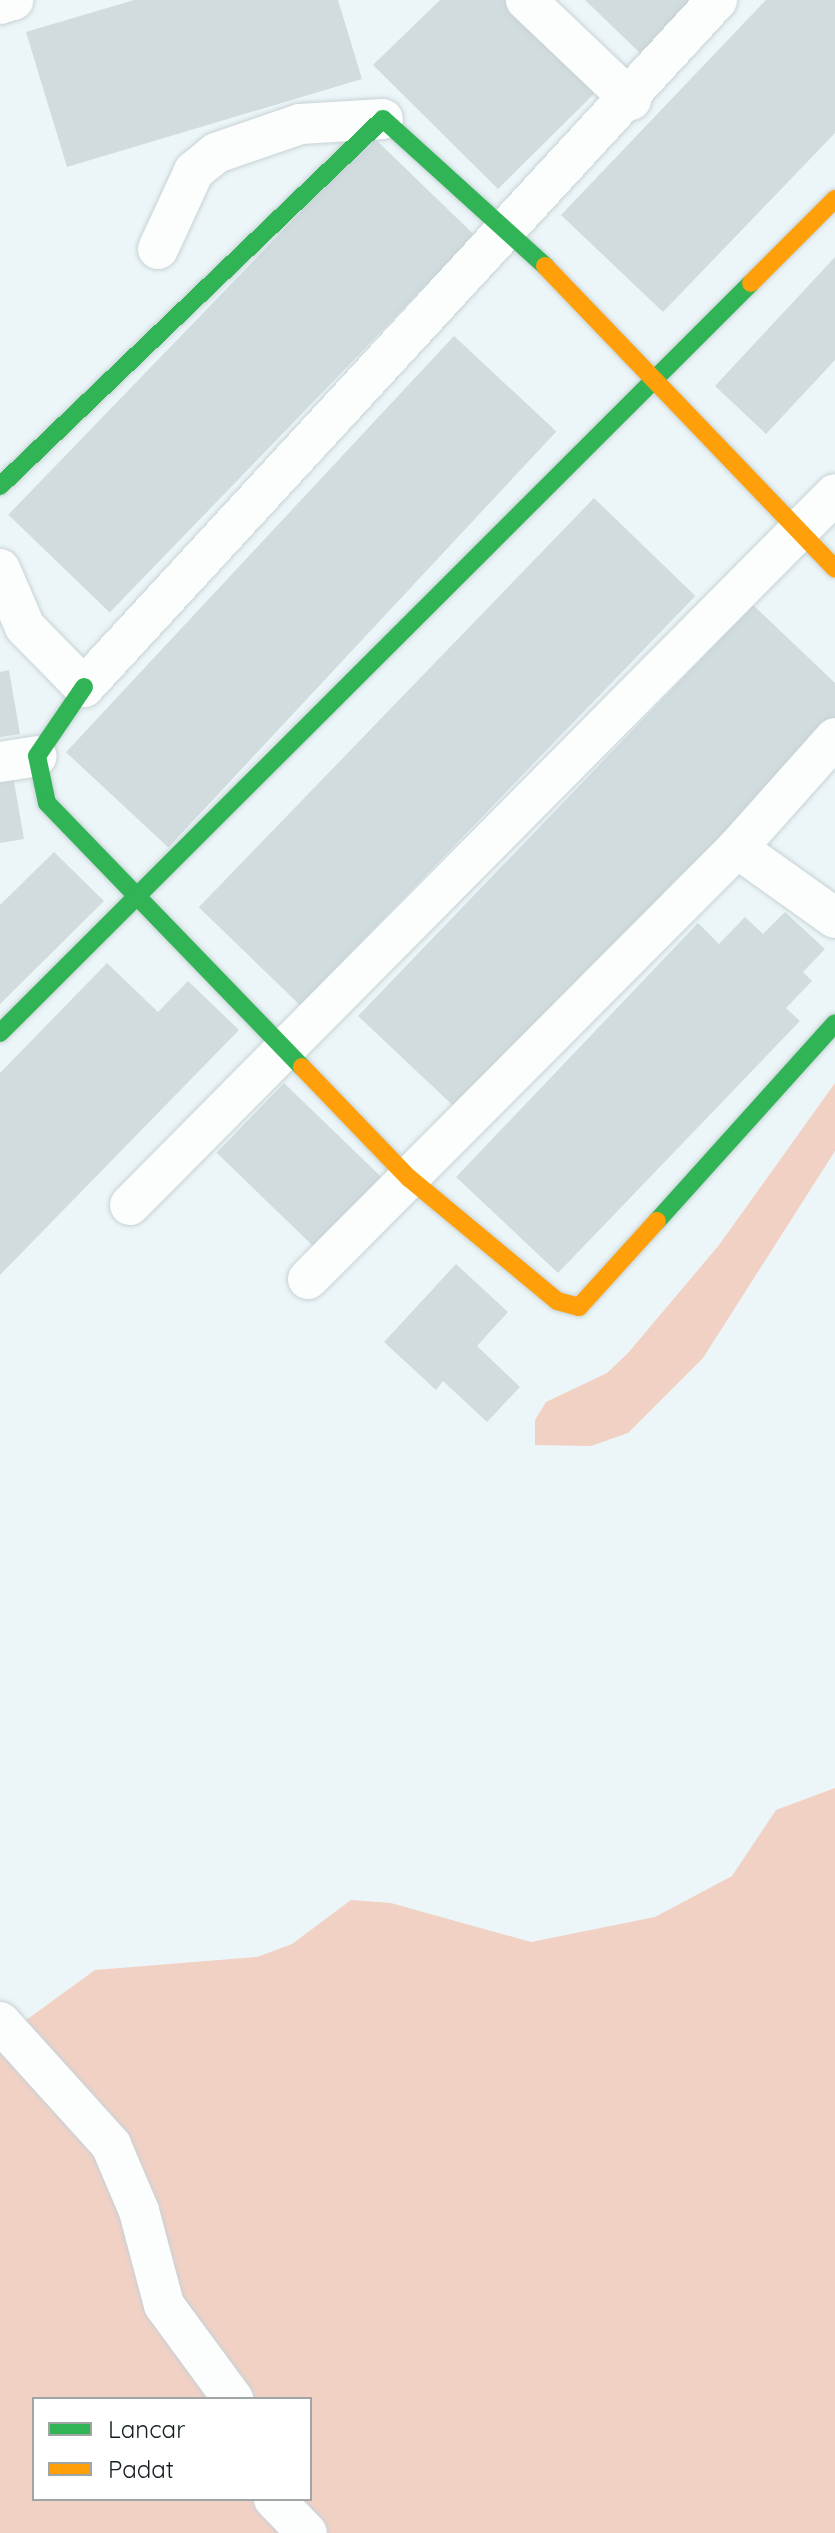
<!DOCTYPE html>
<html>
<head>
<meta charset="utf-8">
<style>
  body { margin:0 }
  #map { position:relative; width:835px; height:2533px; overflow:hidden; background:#ecf6f8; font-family:Quicksand,sans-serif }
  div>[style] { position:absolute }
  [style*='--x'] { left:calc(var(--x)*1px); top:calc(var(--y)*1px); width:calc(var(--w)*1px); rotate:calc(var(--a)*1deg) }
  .green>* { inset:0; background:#f2d1c5 }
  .building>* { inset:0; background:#d1dcde; transform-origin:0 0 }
  .roads { filter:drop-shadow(0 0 2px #c7d2d5) drop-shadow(0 0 2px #c7d2d5) }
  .street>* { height:40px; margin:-20px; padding:0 20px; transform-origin:20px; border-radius:20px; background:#fcfefe }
  .fast>* { height:18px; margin:-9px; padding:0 9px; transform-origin:9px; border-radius:9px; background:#30b455 }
  .slow>* { height:18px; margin:-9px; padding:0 9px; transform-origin:9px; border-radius:9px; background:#ff9f0a }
  span { translate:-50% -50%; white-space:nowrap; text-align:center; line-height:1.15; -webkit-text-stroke:7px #fff; paint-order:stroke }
  .legend { position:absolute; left:32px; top:2397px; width:280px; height:104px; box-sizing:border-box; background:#fff; border:2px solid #a0a5a6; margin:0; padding:10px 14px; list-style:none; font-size:24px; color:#121e21 }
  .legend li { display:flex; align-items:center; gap:16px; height:40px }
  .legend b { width:40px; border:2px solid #a0a5a6 }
</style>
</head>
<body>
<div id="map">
  <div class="green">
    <i style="clip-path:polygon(835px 1083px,835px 1151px,703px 1358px,628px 1433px,591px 1446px,535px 1445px,535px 1420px,546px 1402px,607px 1373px,628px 1353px,719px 1245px)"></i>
    <i style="clip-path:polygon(evenodd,835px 1788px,835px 2533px,0 2533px,0 2039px,95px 1970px,257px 1957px,292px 1944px,351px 1900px,391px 1903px,531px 1942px,655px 1917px,732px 1876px,776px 1810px,835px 1788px,34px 2399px,310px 2399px,310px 2499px,34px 2499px,34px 2399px)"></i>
  </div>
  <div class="building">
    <i style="clip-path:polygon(134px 0,338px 0,362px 79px,67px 167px,26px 32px)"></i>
    <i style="clip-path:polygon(440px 0,508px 0,598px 90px,498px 189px,373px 65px)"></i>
    <i style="clip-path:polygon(585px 0,692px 0,641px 54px)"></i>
    <i style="clip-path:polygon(766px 0,835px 0,835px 133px,663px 312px,561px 215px)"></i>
    <i style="left:373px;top:137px;width:141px;height:525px;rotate:44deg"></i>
    <i style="clip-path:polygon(835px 257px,835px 360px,766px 434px,715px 386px)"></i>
    <i style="left:454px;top:336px;width:140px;height:569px;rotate:43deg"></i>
    <i style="left:594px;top:498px;width:141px;height:569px;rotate:44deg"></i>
    <i style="clip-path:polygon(753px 605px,835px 683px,835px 723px,461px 1113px,358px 1016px)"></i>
    <i style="clip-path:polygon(9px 670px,20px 734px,0 737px,0 672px)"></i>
    <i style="clip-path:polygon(13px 776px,24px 839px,0 843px,0 778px)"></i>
    <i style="clip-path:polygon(54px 852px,104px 901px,0 1004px,0 905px)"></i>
    <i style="clip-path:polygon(785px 912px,825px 949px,803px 972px,812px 981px,786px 1008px,800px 1021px,558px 1273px,456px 1177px,698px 923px,719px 944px,745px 917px,763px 934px)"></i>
    <i style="clip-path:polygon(107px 963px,158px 1012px,188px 981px,239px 1030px,0 1275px,0 1073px)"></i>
    <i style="left:284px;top:1083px;width:141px;height:97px;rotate:44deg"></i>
    <i style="clip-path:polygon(456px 1264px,508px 1312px,477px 1346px,520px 1387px,487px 1422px,443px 1381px,436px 1390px,384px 1342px)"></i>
  </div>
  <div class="roads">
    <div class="street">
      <i style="--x:526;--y:0;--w:145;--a:43.6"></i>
      <i style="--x:0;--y:4;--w:14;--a:-17"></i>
      <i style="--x:158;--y:249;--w:86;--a:-65.2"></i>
      <i style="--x:194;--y:171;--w:28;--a:-39"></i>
      <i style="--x:216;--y:153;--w:89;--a:-19"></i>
      <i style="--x:300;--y:124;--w:83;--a:-3.4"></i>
      <i style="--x:0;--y:569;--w:63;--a:66.7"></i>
      <i style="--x:25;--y:627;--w:84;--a:45.5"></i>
      <i style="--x:84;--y:687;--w:934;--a:-47.34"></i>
      <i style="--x:0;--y:762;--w:37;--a:-9"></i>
      <i style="--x:737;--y:848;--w:120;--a:35.5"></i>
      <i style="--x:130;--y:1205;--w:1001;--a:-45.24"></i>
      <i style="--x:308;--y:1279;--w:608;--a:-45.13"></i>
      <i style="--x:737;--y:848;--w:147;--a:-48.3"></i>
      <i style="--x:0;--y:2022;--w:166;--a:47.9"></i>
      <i style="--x:111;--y:2145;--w:72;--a:67"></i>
      <i style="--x:139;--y:2211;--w:97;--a:75.1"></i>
      <i style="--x:164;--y:2305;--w:117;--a:53.7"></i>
      <i style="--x:274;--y:2499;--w:47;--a:45.9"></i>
    </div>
    <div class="fast">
      <i style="--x:0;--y:486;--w:530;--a:-43.78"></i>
      <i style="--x:383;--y:119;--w:219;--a:42.2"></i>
      <i style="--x:84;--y:687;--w:83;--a:124.3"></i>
      <i style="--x:37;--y:756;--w:48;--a:78"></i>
      <i style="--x:47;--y:803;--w:367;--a:46"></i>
      <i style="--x:0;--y:1033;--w:1061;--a:-44.96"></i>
      <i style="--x:657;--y:1221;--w:266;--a:-48"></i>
    </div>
    <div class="slow">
      <i style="--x:545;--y:266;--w:419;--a:46.2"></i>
      <i style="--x:751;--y:283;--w:119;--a:-45"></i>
      <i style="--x:302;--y:1067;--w:154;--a:46.1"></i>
      <i style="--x:409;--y:1178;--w:192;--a:39.7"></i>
      <i style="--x:557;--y:1301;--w:23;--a:15"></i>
      <i style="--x:579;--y:1307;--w:116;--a:-47.8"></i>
    </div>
  </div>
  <ul class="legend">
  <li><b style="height:10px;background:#30b455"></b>Lancar</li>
  <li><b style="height:10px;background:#ff9f0a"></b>Padat</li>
  </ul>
</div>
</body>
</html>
